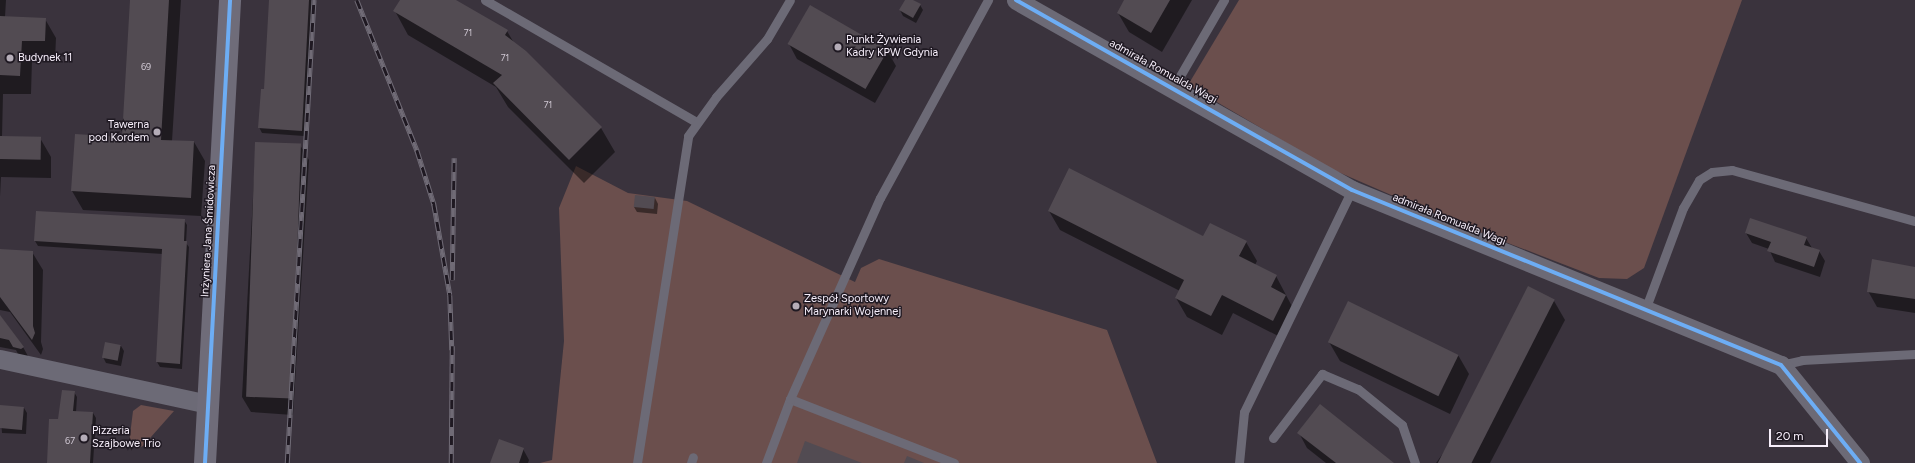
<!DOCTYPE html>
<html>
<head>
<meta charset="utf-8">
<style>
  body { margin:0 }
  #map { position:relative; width:1915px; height:463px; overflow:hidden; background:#3a333d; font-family:Figtree,sans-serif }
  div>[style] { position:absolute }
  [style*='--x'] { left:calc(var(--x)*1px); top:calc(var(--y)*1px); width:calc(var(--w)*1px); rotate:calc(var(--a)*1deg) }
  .green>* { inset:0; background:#6b4f4d }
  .shadow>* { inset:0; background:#0007 }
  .building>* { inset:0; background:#524b52; transform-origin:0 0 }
  .lane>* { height:9px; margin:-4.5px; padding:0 4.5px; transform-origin:4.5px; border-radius:4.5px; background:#6c6a76 }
  .street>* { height:19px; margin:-9.5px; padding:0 9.5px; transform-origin:9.5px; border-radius:9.5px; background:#6c6a76 }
  .secondary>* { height:22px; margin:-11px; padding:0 11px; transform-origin:11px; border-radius:11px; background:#6f6c79 }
  .rail>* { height:4.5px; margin-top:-2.25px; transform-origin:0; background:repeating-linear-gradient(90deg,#1f1922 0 9px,#706b76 0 18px); box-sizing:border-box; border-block:1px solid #706b76 }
  .cycleway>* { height:4px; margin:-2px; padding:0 2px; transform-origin:2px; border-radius:2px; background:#6dadf4 }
  .dots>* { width:11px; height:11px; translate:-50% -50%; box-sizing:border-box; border:2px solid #1f1922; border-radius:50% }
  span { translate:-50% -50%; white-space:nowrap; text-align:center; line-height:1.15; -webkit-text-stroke:3px #1f1922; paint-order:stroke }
  .number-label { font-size:9px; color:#cec6d1 }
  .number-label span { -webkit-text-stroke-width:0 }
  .poi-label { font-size:11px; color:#f7effb }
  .left { translate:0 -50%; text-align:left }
  .right { translate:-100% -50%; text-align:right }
  .street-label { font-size:11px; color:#f7effb }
  .scale { position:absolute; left:1769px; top:429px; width:59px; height:18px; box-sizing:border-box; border:2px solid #f7effb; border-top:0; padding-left:5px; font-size:12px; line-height:14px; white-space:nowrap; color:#f7effb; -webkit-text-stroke:3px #1f1922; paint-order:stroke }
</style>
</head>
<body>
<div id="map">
  <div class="green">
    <i style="clip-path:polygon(1239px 0,1742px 0,1644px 268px,1627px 279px,1599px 278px,1451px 221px,1329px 168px,1188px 85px)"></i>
    <i style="clip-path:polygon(576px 166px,628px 193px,687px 201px,855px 282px,861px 268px,879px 259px,1107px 330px,1157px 463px,540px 463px,552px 460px,564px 341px,559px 208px)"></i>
    <i style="clip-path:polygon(141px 405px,174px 411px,143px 446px,138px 448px,129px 443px,133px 411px)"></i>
  </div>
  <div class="shadow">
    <i style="clip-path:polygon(0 0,6px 0,5px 17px,45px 19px,56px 38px,55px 60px,32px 60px,31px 94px,3px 94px,2px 137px,40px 138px,51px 157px,51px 178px,1px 177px,0 197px)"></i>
    <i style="clip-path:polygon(131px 0,181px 0,172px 141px,194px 142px,205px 161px,201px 216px,83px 210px,72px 191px,123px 138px)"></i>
    <i style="clip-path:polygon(270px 0,315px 0,309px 99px,307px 95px,304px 136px,262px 133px,259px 127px,265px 90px)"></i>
    <i style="clip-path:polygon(401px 0,454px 0,507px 31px,514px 43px,601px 128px,615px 152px,584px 183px,508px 107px,496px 87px,408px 35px,395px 11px)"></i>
    <i style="clip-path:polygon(906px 0,920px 5px,923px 10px,916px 23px,903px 16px,900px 10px)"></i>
    <i style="clip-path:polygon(1125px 0,1192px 0,1162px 52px,1129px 32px,1118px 13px)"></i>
    <i style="clip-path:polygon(789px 44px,887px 50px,896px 66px,875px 103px,797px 59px)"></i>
    <i style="clip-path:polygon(256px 143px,300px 145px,309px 160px,293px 415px,251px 412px,242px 397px)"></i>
    <i style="clip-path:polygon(1070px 170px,1204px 237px,1246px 242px,1257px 261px,1255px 265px,1276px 276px,1296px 314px,1284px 339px,1233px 313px,1222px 335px,1187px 317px,1176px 298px,1180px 291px,1060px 230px,1049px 211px)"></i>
    <i style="clip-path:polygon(655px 198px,658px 204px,657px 214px,637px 212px,634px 207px)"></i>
    <i style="clip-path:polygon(184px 220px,187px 225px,186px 243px,189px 247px,182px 369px,160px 367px,157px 362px,163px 254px,38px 246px,35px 241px)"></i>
    <i style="clip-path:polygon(1746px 233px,1806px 238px,1812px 248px,1819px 251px,1825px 261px,1820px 277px,1775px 262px,1769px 249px,1752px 243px)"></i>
    <i style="clip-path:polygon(0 250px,32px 252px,43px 270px,41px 342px,43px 349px,41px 355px,10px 312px,0 310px)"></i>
    <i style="clip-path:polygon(1915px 268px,1915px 313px,1877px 307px,1868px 291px)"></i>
    <i style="clip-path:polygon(1554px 301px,1565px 320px,1490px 463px,1436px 463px)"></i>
    <i style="clip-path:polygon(0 316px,23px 347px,29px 358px,20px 358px,16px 350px,0 347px)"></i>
    <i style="clip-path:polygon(1329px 342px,1458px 355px,1469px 374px,1450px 414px,1340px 361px)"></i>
    <i style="clip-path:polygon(106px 343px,121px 346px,124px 351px,121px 366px,106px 363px,103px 357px)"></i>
    <i style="clip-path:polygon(74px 392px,77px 397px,76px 412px,93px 413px,96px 418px,93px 463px,48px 463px,59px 420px)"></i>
    <i style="clip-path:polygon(0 406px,24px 408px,27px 413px,26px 434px,2px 433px)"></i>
    <i style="clip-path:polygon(1299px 433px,1393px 463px,1326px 463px,1307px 448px)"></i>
    <i style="clip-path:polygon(523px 449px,529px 460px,528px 463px,491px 463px)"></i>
  </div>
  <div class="building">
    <i style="clip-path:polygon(130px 0,169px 0,161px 140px,194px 141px,191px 198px,71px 191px,75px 134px,122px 137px)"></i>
    <i style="clip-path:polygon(269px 0,309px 0,302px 131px,258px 128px,261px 89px,264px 89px)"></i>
    <i style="clip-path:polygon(400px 0,456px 0,508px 30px,505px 35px,526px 51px,602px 127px,569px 160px,493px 83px,502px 75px,393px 11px)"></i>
    <i style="clip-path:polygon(905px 0,913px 0,921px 4px,913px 18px,899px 10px)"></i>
    <i style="clip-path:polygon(1124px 0,1170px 0,1151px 33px,1117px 13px)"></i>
    <i style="left:810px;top:5px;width:90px;height:45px;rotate:30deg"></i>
    <i style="clip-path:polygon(0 16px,46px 18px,45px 41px,22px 41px,20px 76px,0 75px)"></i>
    <i style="left:0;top:136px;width:41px;height:23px;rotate:1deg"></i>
    <i style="left:255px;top:142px;width:46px;height:255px;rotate:2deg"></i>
    <i style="clip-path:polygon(1069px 168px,1203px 236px,1210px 223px,1247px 241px,1239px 256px,1277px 275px,1271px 287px,1286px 295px,1273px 321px,1222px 295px,1211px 316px,1175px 298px,1184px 280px,1048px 211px)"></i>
    <i style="left:635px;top:195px;width:20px;height:12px;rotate:6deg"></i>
    <i style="clip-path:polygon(36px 211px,185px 219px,184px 241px,187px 241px,180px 364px,156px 362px,162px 249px,34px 241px)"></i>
    <i style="clip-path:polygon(1750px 218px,1807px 237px,1804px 245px,1820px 250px,1814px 267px,1767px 251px,1771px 242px,1745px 233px)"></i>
    <i style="clip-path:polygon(0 249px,33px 251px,33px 326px,35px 333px,32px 340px,0 297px)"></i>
    <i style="clip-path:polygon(1872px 259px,1915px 267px,1915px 299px,1867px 292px)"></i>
    <i style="left:1528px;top:286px;width:30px;height:200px;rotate:27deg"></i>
    <i style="left:1348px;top:301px;width:123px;height:46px;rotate:26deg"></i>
    <i style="clip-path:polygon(0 315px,24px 347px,21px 349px,13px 347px,9px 340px,0 338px)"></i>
    <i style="left:105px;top:342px;width:16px;height:16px;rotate:11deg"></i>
    <i style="clip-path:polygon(62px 390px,75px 391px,73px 411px,93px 412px,90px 463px,47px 463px,49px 419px,58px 419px)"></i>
    <i style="clip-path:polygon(1320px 404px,1394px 463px,1336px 463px,1297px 433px)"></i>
    <i style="left:0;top:405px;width:24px;height:23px;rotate:5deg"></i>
    <i style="clip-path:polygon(499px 439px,524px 448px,519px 463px,490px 463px)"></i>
    <i style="clip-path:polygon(805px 441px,862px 463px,797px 463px)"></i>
    <i style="clip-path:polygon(907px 456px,924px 463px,904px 463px)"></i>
  </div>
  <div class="lane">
    <i style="--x:485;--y:0;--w:244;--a:30"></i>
    <i style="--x:1173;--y:88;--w:102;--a:-59.9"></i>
    <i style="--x:1645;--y:310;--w:109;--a:-69.6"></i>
    <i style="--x:1683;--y:208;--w:32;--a:-60"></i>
    <i style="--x:1699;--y:180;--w:15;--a:-32"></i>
    <i style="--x:1712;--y:172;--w:20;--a:-6"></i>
    <i style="--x:1732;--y:170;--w:190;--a:15.6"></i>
    <i style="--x:1781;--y:365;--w:22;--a:-13"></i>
    <i style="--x:1802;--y:360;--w:113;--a:-3"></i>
    <i style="--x:790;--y:399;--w:176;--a:21.3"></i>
    <i style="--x:1273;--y:438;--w:81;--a:-52.6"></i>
    <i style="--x:1322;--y:374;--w:39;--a:23"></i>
    <i style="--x:1358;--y:389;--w:57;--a:39.3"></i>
    <i style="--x:1402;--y:425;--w:40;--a:71.1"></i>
    <i style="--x:637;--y:463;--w:331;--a:-81.1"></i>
    <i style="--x:688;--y:136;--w:48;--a:-54.3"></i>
    <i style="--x:716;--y:97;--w:77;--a:-48.7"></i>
    <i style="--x:767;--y:39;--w:45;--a:-59.5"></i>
    <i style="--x:691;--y:463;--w:6;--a:-72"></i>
    <i style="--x:766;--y:463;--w:68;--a:-69.4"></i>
    <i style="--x:790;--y:399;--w:220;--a:-65.9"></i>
    <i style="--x:880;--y:198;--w:226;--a:-61.4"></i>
    <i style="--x:1239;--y:463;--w:51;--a:-84.4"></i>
    <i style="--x:1244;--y:412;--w:247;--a:-64.1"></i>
  </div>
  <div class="street">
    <i style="--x:1016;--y:0;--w:386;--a:29.5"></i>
    <i style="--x:1352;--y:190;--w:463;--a:22.2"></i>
    <i style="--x:1781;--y:365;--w:126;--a:51.1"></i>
    <i style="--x:0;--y:359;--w:213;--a:12.2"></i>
  </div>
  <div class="secondary">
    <i style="--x:205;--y:463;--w:464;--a:-86.9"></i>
  </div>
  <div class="rail">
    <i style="--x:357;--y:0;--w:162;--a:68.2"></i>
    <i style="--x:417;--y:150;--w:57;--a:72.5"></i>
    <i style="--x:434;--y:204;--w:92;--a:80"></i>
    <i style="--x:450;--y:295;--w:55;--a:87.9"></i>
    <i style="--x:452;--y:280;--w:122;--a:-89.1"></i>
    <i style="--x:287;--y:463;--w:464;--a:-86.7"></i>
    <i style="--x:451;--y:463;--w:117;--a:-89.5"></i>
  </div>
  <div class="cycleway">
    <i style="--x:1016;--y:0;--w:386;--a:29.5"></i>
    <i style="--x:1352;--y:190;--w:463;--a:22.2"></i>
    <i style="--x:1781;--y:365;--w:126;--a:51.1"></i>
    <i style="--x:205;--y:463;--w:464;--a:-86.9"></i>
  </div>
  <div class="dots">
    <i style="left:838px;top:47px;background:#b5adb8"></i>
    <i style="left:10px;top:58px;background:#b5adb8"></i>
    <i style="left:157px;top:132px;background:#b5adb8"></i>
    <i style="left:796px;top:306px;background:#b5adb8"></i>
    <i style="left:84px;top:438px;background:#b5adb8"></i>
  </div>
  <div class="number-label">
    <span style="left:468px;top:33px">71</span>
    <span style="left:505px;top:58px">71</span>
    <span style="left:146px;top:67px">69</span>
    <span style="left:548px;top:105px">71</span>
    <span style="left:70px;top:441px">67</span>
  </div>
  <div class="poi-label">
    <span class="left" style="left:846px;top:47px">Punkt Żywienia<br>Kadry KPW Gdynia</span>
    <span class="left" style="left:18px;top:58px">Budynek 11</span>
    <span class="right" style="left:149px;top:132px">Tawerna<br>pod Kordem</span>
    <span class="left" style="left:804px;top:306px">Zespół Sportowy<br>Marynarki Wojennej</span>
    <span class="left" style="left:92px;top:438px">Pizzeria<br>Szajbowe Trio</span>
  </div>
  <div class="street-label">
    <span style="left:1163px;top:72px;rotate:29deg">admirała Romualda Wagi</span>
    <span style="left:1449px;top:220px;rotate:22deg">admirała Romualda Wagi</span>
    <span style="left:209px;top:231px;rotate:-87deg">Inżyniera Jana Śmidowicza</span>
  </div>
  <div class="scale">20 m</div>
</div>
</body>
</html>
